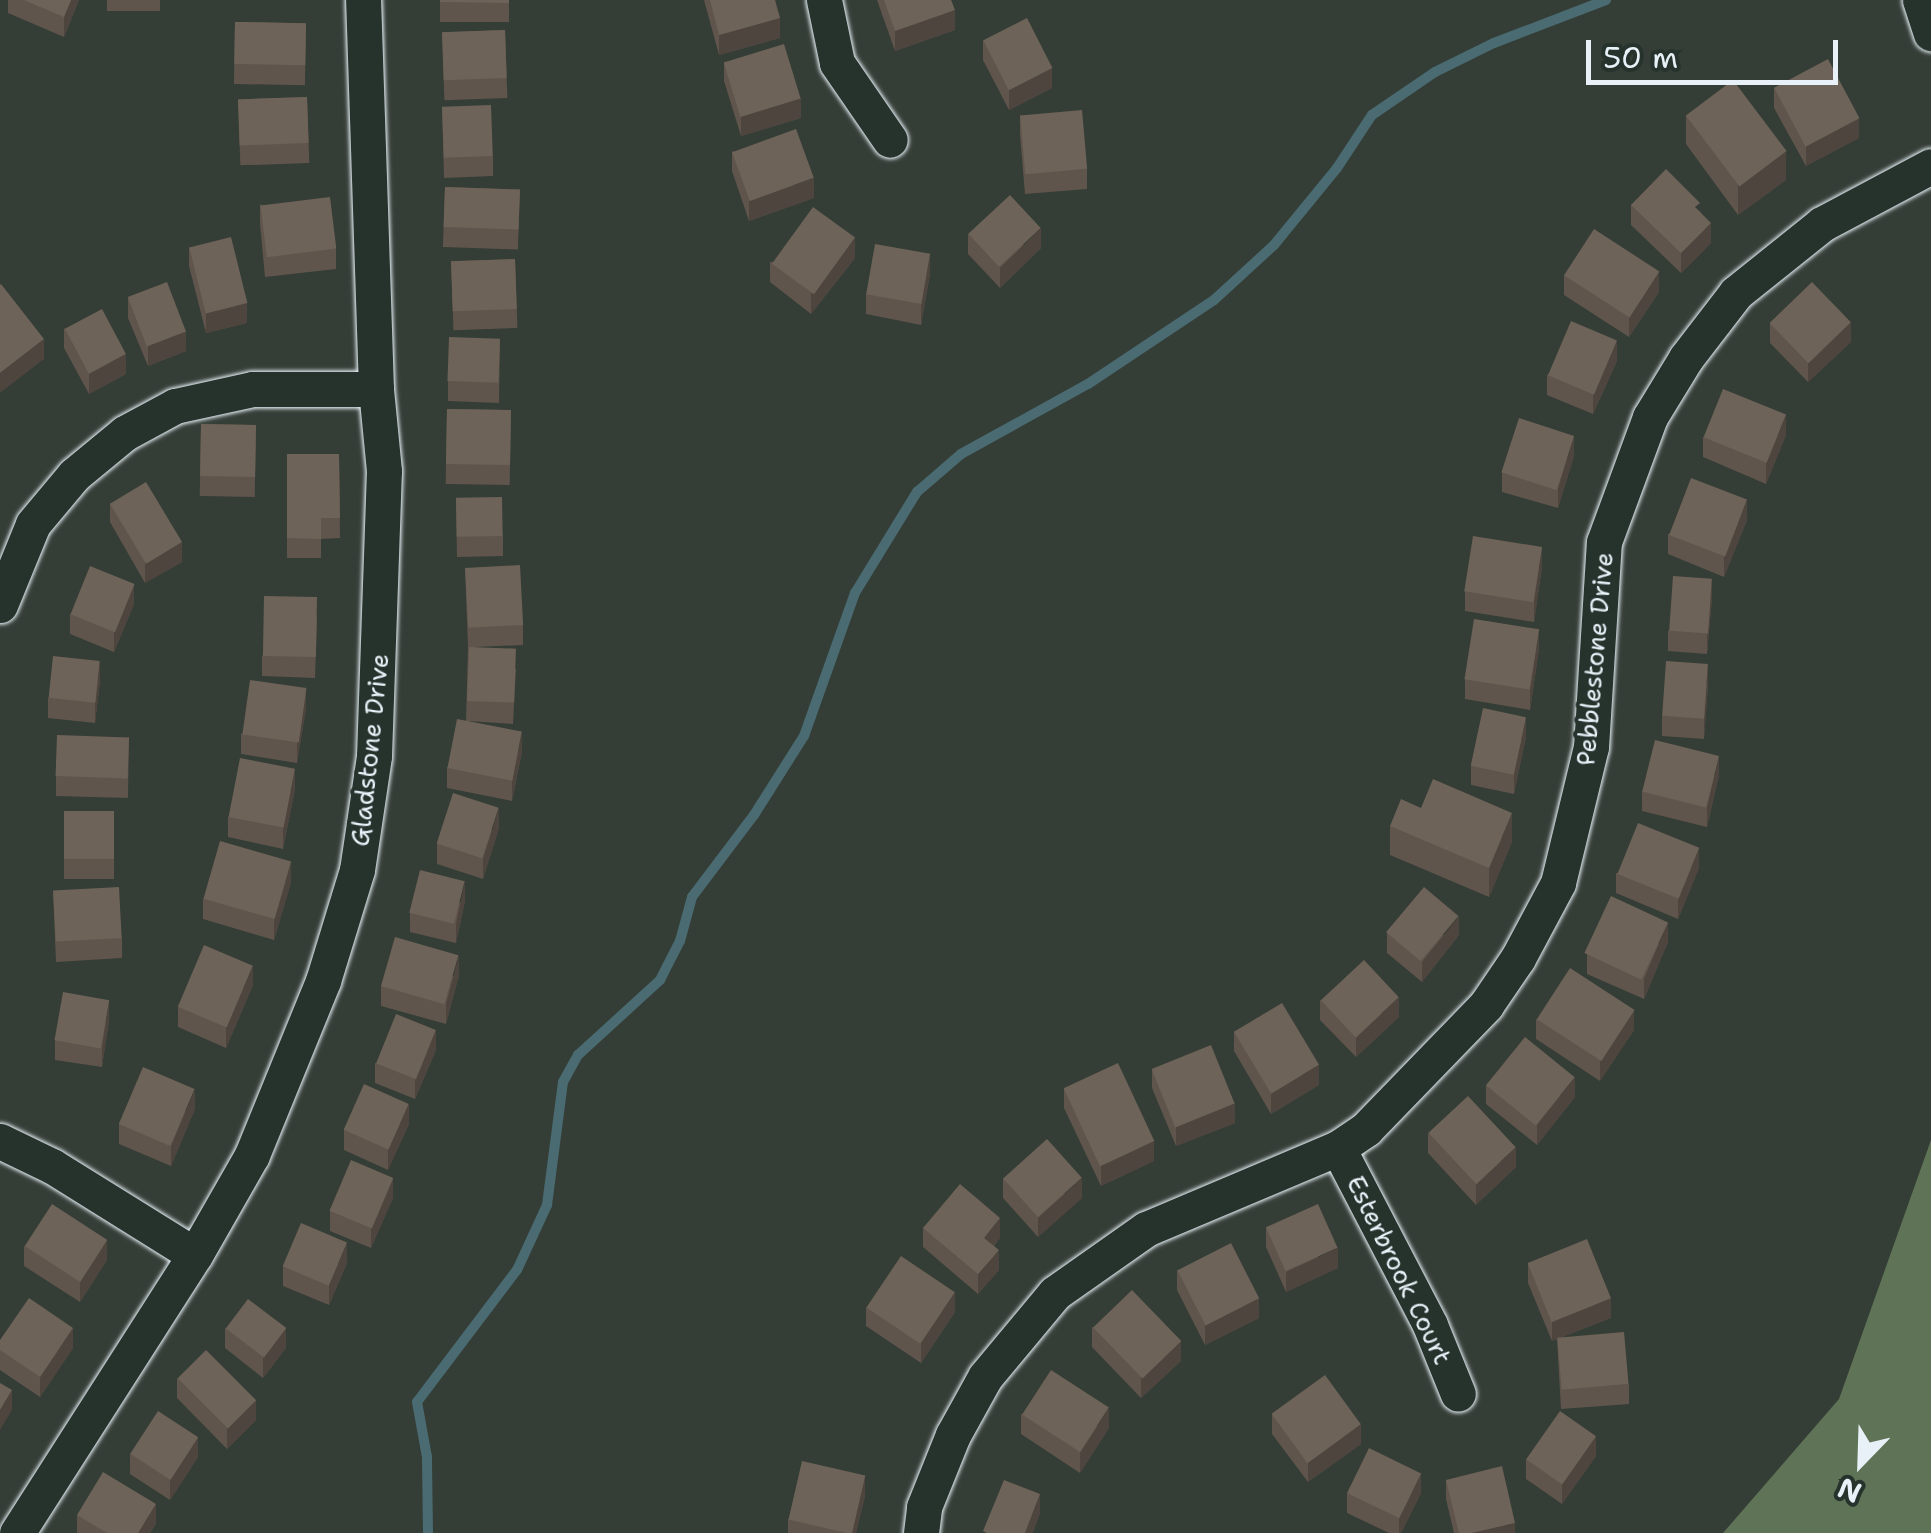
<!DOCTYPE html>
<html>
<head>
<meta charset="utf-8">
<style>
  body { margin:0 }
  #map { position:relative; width:1931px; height:1533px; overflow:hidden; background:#343d36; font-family:"Shantell Sans",sans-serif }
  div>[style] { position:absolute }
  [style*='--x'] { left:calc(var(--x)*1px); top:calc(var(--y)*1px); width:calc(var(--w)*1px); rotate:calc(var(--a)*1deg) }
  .green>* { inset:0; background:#5f7356 }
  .stream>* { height:10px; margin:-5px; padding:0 5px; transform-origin:5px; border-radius:5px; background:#4a6b71 }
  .roads { filter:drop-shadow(0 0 2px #e8f1f8) drop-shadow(0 0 2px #e8f1f8) }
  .street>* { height:35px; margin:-17.5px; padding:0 17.5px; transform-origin:17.5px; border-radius:17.5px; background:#26332d }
  .wall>* { inset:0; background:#5f554c; transform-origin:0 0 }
  .shaded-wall>* { inset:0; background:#4d453e }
  .building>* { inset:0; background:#6e6358; transform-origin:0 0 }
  span { translate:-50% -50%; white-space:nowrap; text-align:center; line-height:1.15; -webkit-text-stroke:8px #26332d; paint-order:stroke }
  .street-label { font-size:25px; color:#e8f1f8 }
  .north { position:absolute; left:1811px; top:1413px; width:100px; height:100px; -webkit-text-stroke:8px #26332d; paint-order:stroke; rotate:203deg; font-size:28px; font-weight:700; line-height:40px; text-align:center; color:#e8f1f8 }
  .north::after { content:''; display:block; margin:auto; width:35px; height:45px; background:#e8f1f8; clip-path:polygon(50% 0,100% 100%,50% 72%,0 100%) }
  .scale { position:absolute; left:1586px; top:40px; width:252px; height:45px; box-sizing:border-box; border:5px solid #e8f1f8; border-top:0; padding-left:12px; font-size:30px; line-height:35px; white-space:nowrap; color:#e8f1f8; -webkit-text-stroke:8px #26332d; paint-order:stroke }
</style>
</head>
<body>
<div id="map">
  <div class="green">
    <i style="clip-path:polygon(1931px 1140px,1931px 1533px,1723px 1533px,1839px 1399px)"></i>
  </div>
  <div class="stream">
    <i style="--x:428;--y:1533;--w:76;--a:-90.8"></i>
    <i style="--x:427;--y:1457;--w:56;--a:-100.3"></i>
    <i style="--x:417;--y:1402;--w:166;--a:-52.9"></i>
    <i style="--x:517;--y:1270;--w:72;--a:-65.2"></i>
    <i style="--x:547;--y:1205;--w:124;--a:-82.6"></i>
    <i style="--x:563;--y:1082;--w:31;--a:-61"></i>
    <i style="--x:578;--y:1055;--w:111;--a:-42.4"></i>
    <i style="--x:660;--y:980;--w:44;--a:-62.9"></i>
    <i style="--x:680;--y:941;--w:46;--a:-74.7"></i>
    <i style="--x:692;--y:897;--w:103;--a:-52.9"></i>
    <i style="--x:754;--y:815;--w:93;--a:-57.7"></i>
    <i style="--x:804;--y:736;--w:152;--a:-70.4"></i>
    <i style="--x:855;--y:593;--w:119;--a:-58.5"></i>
    <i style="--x:917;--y:492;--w:58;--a:-40.8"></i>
    <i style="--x:961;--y:454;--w:145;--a:-28.9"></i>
    <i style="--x:1088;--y:384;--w:151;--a:-33.7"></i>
    <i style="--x:1214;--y:300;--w:81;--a:-42.5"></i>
    <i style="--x:1274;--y:245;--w:99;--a:-50.7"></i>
    <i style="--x:1337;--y:168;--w:64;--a:-56.6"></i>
    <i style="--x:1372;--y:115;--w:76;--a:-34.3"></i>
    <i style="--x:1435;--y:72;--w:66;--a:-26.2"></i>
    <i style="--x:1494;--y:43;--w:120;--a:-21"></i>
  </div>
  <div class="roads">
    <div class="street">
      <i style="--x:824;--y:0;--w:64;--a:78.3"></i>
      <i style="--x:837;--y:63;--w:93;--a:55.5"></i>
      <i style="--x:1920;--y:0;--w:35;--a:72"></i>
      <i style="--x:0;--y:605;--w:87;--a:-67.8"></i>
      <i style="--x:33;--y:524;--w:64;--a:-50.1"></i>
      <i style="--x:74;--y:475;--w:66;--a:-39.5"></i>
      <i style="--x:125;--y:433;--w:57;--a:-28.4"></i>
      <i style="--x:175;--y:406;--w:80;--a:-12.3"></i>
      <i style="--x:253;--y:389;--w:123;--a:0"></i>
      <i style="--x:0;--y:1141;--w:58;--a:25.7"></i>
      <i style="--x:52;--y:1166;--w:168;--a:31.9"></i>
      <i style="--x:1338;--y:1148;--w:199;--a:62.5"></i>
      <i style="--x:1430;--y:1325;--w:74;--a:67.9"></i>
      <i style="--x:17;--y:1533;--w:330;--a:-57.4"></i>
      <i style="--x:195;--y:1255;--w:115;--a:-60.3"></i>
      <i style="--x:252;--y:1155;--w:188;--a:-67.8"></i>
      <i style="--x:323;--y:981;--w:116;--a:-73"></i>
      <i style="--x:357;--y:870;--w:115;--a:-81.5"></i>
      <i style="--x:374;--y:756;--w:285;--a:-88"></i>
      <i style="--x:384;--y:471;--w:82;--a:-95.6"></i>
      <i style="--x:376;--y:389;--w:389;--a:-91.9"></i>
      <i style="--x:921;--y:1533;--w:26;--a:-83"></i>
      <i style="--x:924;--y:1507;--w:78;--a:-68.1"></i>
      <i style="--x:953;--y:1435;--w:66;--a:-61.1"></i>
      <i style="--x:985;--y:1377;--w:109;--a:-50.2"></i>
      <i style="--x:1055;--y:1293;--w:111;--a:-35.1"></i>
      <i style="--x:1146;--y:1229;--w:208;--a:-22.9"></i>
      <i style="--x:1338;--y:1148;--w:34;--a:-34"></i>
      <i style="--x:1366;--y:1129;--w:173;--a:-45.9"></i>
      <i style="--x:1486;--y:1005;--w:57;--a:-55.8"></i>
      <i style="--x:1518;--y:958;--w:85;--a:-61.9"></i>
      <i style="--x:1558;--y:883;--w:140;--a:-76.4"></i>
      <i style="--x:1591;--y:747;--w:205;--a:-86.4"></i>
      <i style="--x:1604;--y:542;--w:133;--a:-69.8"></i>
      <i style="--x:1650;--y:417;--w:69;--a:-58.6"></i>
      <i style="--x:1686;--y:358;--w:82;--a:-52.4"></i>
      <i style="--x:1736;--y:293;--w:110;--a:-38.7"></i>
      <i style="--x:1822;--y:224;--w:123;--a:-28"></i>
    </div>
  </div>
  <div class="wall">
    <i style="clip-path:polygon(8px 0,79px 0,64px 37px,8px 13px)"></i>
    <i style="left:107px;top:0;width:53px;height:11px"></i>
    <i style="left:440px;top:0;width:69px;height:22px"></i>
    <i style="clip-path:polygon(704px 0,775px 0,780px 38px,719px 55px)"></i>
    <i style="clip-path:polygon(877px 0,951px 0,955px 30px,895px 51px)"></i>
    <i style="left:235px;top:22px;width:71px;height:62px;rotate:1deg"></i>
    <i style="left:505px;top:30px;width:68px;height:63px;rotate:88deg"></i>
    <i style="clip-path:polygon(983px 40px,1052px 88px,1009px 110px,983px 60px)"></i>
    <i style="clip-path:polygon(724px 62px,801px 118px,741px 136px,724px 81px)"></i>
    <i style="clip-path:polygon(1774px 88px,1859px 138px,1806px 166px,1774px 108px)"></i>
    <i style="left:307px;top:97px;width:66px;height:69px;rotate:88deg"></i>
    <i style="clip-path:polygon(442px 107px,493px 156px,493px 176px,444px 178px)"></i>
    <i style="clip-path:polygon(1020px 115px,1087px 169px,1087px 189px,1025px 194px,1020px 135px)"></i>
    <i style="clip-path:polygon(1686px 115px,1786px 180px,1738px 215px,1686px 144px)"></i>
    <i style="clip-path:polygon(732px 151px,814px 198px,749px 221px,732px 171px)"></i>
    <i style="left:445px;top:187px;width:75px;height:60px;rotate:2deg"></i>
    <i style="clip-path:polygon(260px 204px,336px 249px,336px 269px,265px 277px,260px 224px)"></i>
    <i style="clip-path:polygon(1631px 205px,1700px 211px,1711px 243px,1681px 273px,1631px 225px)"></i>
    <i style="clip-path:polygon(968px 234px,1041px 248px,1000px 288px,968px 254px)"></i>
    <i style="clip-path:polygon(189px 247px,247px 323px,206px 333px,189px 266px)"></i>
    <i style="clip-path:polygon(855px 258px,811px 314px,770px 282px,770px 262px)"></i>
    <i style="left:515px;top:259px;width:69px;height:64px;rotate:88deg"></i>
    <i style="clip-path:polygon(930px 274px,921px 325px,866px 314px,866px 294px)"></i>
    <i style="clip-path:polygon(1564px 275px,1659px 292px,1629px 337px,1564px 295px)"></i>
    <i style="clip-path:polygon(128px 298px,186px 351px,148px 366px,128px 318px)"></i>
    <i style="clip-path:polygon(1770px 323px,1851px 342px,1808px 382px,1770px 343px)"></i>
    <i style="clip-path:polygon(64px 328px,126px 374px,89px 394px,64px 348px)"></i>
    <i style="clip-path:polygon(500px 339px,499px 403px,448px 401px,448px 381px)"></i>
    <i style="clip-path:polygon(1617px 361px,1593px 414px,1547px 395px,1547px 375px)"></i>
    <i style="left:447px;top:409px;width:64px;height:75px;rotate:1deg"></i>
    <i style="left:201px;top:424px;width:55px;height:72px;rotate:1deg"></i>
    <i style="clip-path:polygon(1786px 435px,1766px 484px,1703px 457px,1703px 437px)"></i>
    <i style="clip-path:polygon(287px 454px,339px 454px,340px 538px,321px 539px,321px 558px,287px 558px)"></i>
    <i style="clip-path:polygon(1574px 456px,1558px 508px,1502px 492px,1502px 472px)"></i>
    <i style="clip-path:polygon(456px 498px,503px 536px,503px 556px,457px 557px)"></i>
    <i style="clip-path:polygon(110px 503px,182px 562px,145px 583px,110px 522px)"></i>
    <i style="clip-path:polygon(1747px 520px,1724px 577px,1668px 554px,1668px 534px)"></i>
    <i style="clip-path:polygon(1542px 567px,1534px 622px,1465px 611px,1465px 591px)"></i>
    <i style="clip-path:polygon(465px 568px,523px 625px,523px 645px,475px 647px,516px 669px,513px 724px,468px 721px,522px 752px,512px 801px,447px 788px,447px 768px,466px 720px,468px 647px)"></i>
    <i style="clip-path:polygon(1712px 599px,1707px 654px,1668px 651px,1668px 631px)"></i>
    <i style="clip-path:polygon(134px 604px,114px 652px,70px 634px,70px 614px)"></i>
    <i style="clip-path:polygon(317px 617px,315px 678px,262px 676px,262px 656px)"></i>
    <i style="clip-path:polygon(1539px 649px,1530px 710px,1465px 699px,1465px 679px)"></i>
    <i style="clip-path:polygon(100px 681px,95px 723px,48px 718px,48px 698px)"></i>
    <i style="clip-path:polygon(1708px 684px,1704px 739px,1662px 736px,1662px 716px)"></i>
    <i style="clip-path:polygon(306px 708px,297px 763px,241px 754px,241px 734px)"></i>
    <i style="clip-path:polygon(129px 737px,128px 798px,56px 796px,56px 776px)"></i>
    <i style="clip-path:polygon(1526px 737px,1514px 794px,1471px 785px,1471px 766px)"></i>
    <i style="clip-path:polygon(1719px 775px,1707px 827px,1642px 811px,1642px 791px)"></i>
    <i style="clip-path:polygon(295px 789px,283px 849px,228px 837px,228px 817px)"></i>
    <i style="clip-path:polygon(1421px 808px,1512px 842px,1489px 897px,1390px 855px,1390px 826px)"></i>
    <i style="left:64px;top:811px;width:50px;height:68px"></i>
    <i style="clip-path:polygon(499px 828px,483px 879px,437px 864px,437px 844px)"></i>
    <i style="clip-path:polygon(1699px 868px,1678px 919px,1616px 893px,1616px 873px)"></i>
    <i style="clip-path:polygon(291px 882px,274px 940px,203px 919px,203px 899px)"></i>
    <i style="clip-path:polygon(53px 891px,122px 938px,122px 958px,56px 962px)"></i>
    <i style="clip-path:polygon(465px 901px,456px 943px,410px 932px,410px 913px)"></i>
    <i style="clip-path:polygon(1387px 933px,1459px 935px,1422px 982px,1387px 953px)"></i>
    <i style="clip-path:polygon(1668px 942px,1644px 999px,1587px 974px,1587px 954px)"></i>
    <i style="clip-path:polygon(459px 975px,446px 1024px,381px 1006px,381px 986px)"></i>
    <i style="clip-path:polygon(253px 985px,226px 1048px,178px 1027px,178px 1007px)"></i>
    <i style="clip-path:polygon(1320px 1000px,1399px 1017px,1356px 1057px,1320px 1020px)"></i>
    <i style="clip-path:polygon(1536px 1019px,1634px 1030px,1600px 1081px,1536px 1039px)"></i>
    <i style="clip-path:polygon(109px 1020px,102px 1067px,55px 1060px,55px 1040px)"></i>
    <i style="clip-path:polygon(1234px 1031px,1319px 1085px,1271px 1114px,1234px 1051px)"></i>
    <i style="clip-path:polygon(436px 1050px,415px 1099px,375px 1083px,375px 1063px)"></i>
    <i style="clip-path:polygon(1152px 1069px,1235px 1123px,1176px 1146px,1152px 1088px)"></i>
    <i style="clip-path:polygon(1486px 1085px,1575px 1097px,1537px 1145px,1486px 1104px)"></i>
    <i style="clip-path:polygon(1064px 1088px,1154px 1161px,1101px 1186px,1064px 1108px)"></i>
    <i style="clip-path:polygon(195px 1109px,171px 1166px,119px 1144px,119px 1124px)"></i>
    <i style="clip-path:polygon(409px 1124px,388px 1170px,344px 1150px,344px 1130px)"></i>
    <i style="clip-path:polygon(1428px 1133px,1516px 1167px,1476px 1205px,1428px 1153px)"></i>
    <i style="clip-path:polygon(1003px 1178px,1082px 1198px,1038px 1237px,1003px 1198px)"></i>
    <i style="clip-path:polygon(393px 1198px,371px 1248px,330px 1231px,330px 1211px)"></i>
    <i style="clip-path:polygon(1266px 1227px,1338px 1268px,1286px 1292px,1266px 1247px)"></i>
    <i style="clip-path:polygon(923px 1228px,1000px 1238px,994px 1246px,999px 1270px,978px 1294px,923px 1247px)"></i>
    <i style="clip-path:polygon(24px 1246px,107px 1260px,80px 1302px,24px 1266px)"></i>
    <i style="clip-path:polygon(347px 1263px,329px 1305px,283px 1286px,283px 1266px)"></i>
    <i style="clip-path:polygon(1528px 1263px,1611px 1318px,1562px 1337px,1629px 1384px,1629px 1404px,1561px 1409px,1557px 1339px,1552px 1341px,1528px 1283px)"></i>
    <i style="clip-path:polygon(1177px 1270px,1259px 1318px,1205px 1345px,1177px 1290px)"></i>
    <i style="clip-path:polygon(866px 1307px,955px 1312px,921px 1363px,866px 1326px)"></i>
    <i style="clip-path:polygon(1092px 1327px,1181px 1361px,1141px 1398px,1092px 1347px)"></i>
    <i style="clip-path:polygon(225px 1328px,286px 1348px,263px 1378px,225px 1348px)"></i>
    <i style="clip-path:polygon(0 1340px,73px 1348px,40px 1397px,0 1370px)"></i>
    <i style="clip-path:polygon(177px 1378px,256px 1420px,227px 1449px,177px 1398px)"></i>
    <i style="clip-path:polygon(1021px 1414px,1109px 1428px,1080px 1473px,1021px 1434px)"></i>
    <i style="clip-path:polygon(1272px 1414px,1361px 1444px,1308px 1482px,1272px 1434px)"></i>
    <i style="clip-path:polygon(130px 1454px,198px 1457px,170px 1500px,130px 1474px)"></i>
    <i style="clip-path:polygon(1596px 1456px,1562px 1504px,1526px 1479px,1526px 1459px)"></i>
    <i style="clip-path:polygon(1446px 1480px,1515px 1533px,1454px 1533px,1446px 1499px)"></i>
    <i style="clip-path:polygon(1347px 1493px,1421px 1493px,1401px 1533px,1389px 1533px,1347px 1513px)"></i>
    <i style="clip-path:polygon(865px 1496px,856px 1533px,788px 1533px,788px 1519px)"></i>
    <i style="clip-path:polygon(77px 1515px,156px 1524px,150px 1533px,77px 1533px)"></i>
  </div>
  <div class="shaded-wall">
    <i style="clip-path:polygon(71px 0,79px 0,64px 37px,64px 17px)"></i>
    <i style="clip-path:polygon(955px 10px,955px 30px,895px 51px,895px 31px)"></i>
    <i style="clip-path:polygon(780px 18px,780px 38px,719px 55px,719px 35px)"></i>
    <i style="clip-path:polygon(1052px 68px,1052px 88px,1009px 110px,1009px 90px)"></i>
    <i style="clip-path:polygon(801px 98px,801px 118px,741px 136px,741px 116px)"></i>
    <i style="clip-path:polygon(1859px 118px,1859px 138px,1806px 166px,1806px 146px)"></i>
    <i style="clip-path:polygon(1786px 151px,1786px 180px,1738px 215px,1738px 186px)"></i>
    <i style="clip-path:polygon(814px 178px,814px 198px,749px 221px,749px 201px)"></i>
    <i style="clip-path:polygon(1711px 223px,1711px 243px,1681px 273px,1681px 253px)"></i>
    <i style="clip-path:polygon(1041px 228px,1041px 248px,1000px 288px,1000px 268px)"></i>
    <i style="clip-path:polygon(855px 238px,855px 258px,811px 314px,811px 294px)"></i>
    <i style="clip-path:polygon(930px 254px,930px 274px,921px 325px,921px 305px)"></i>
    <i style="clip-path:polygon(1659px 272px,1659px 292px,1629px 337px,1629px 317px)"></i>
    <i style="clip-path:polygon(247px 303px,247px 323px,206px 333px,206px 313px)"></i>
    <i style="clip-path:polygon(1851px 322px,1851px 342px,1808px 382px,1808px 362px)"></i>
    <i style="clip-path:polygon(186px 331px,186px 351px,148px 366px,148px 346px)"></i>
    <i style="clip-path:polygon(44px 339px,44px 359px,0 393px,0 373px)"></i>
    <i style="clip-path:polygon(1617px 341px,1617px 361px,1593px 414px,1593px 394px)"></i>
    <i style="clip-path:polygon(126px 354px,126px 374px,89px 394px,89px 374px)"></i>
    <i style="clip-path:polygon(1786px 415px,1786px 435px,1766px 484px,1766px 464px)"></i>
    <i style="clip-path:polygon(1574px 436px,1574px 456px,1558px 508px,1558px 489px)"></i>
    <i style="clip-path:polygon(1747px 500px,1747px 520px,1724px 577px,1724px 557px)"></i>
    <i style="clip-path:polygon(182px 542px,182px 562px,145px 583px,145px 563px)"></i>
    <i style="clip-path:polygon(1542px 547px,1542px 567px,1534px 622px,1534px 602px)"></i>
    <i style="clip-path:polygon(1712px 579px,1712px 599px,1707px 654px,1707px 634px)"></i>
    <i style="clip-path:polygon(134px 584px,134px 604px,114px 652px,114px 633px)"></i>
    <i style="clip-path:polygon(1539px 629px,1539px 649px,1530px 710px,1530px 690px)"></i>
    <i style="clip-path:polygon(100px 661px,100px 681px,95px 723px,95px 703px)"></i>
    <i style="clip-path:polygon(1708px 664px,1708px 684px,1704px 739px,1704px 719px)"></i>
    <i style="clip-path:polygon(306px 688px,306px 708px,297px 763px,297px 743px)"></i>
    <i style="clip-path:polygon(1526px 717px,1526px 737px,1514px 794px,1514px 774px)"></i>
    <i style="clip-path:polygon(522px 732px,522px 752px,512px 801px,512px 781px)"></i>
    <i style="clip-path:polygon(1719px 756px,1719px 775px,1707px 827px,1707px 807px)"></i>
    <i style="clip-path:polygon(295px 769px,295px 789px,283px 849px,283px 829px)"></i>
    <i style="clip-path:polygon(499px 808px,499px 828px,483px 879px,483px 859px)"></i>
    <i style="clip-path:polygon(1512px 813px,1512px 842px,1489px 897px,1489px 868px)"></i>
    <i style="clip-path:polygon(1699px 848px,1699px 868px,1678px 919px,1678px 899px)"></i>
    <i style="clip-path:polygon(291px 862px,291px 882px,274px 940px,274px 920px)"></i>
    <i style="clip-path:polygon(465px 881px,465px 901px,456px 943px,456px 924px)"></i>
    <i style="clip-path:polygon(1459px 916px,1459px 935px,1422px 982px,1422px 962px)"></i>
    <i style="clip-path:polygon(1668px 922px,1668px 942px,1644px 999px,1644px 979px)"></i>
    <i style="clip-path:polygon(459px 955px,459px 975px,446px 1024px,446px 1004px)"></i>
    <i style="clip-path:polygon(253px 966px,253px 985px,226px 1048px,226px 1028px)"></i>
    <i style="clip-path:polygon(1399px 997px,1399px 1017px,1356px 1057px,1356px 1038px)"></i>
    <i style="clip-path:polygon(109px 1000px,109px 1020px,102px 1067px,102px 1047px)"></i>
    <i style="clip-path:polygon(1634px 1010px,1634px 1030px,1600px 1081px,1600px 1061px)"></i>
    <i style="clip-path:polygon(436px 1030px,436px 1050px,415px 1099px,415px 1080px)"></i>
    <i style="clip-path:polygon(1319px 1065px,1319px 1085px,1271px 1114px,1271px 1094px)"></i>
    <i style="clip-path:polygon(1575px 1077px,1575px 1097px,1537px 1145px,1537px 1125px)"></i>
    <i style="clip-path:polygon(195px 1089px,195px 1109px,171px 1166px,171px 1146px)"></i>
    <i style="clip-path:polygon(1235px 1103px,1235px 1123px,1176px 1146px,1176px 1126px)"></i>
    <i style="clip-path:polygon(409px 1104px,409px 1124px,388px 1170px,388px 1150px)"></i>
    <i style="clip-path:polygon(1154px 1141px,1154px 1161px,1101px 1186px,1101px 1166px)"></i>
    <i style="clip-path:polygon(1516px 1147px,1516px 1167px,1476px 1205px,1476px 1185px)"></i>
    <i style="clip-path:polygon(393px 1178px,393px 1198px,371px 1248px,371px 1228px)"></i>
    <i style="clip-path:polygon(1082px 1178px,1082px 1198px,1038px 1237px,1038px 1218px)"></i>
    <i style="clip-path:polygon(1000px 1218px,1000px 1238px,984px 1257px,984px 1238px)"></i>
    <i style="clip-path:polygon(107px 1240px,107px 1260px,80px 1302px,80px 1282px)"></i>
    <i style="clip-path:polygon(347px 1243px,347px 1263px,329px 1305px,329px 1285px)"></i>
    <i style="clip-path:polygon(1338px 1248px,1338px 1268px,1286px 1292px,1286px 1272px)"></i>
    <i style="clip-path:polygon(999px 1250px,999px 1270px,978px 1294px,978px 1274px)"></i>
    <i style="clip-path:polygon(955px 1292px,955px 1312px,921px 1363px,921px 1343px)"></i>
    <i style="clip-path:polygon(1259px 1298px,1259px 1318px,1205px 1345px,1205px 1325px)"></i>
    <i style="clip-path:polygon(1611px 1298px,1611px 1318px,1552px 1341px,1552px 1321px)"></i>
    <i style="clip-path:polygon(73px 1328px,73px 1348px,40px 1397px,40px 1377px)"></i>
    <i style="clip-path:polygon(286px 1328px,286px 1348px,263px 1378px,263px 1358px)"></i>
    <i style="clip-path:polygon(1181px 1341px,1181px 1361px,1141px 1398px,1141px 1378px)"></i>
    <i style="clip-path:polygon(12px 1390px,12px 1410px,0 1430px,0 1410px)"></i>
    <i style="clip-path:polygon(256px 1400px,256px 1420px,227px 1449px,227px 1429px)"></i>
    <i style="clip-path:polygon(1109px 1408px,1109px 1428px,1080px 1473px,1080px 1453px)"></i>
    <i style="clip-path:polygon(1361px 1424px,1361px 1444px,1308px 1482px,1308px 1462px)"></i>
    <i style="clip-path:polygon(1596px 1436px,1596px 1456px,1562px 1504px,1562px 1484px)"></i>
    <i style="clip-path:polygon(198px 1437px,198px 1457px,170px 1500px,170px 1480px)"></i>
    <i style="clip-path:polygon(1421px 1473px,1421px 1493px,1401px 1533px,1399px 1533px,1399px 1518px)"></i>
    <i style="clip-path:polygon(865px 1476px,865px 1496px,856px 1533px,851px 1533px)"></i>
    <i style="clip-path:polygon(1040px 1494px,1040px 1514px,1033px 1533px,1025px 1533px)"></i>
    <i style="clip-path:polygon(156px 1504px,156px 1524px,150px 1533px,138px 1533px)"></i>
    <i style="clip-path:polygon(1515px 1523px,1515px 1533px,1471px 1533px)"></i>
  </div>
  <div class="building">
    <i style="clip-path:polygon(24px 0,71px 0,64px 17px)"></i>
    <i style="clip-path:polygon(440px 0,509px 0,509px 3px,440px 2px)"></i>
    <i style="clip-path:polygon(710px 0,775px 0,780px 18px,719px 35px)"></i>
    <i style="clip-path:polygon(884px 0,951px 0,955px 10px,895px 31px)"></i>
    <i style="left:1027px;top:18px;width:56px;height:49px;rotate:63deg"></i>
    <i style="left:235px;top:22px;width:71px;height:42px;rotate:1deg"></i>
    <i style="left:505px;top:30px;width:48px;height:63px;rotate:88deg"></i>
    <i style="left:784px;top:44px;width:57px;height:63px;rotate:73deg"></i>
    <i style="left:1828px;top:59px;width:67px;height:61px;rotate:62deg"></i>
    <i style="left:1733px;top:80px;width:89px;height:59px;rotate:53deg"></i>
    <i style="left:307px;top:97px;width:46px;height:69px;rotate:88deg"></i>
    <i style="left:491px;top:105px;width:51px;height:49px;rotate:88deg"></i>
    <i style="left:1082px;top:110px;width:59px;height:62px;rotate:85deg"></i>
    <i style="left:796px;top:129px;width:52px;height:68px;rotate:70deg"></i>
    <i style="clip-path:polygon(1666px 169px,1700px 203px,1695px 207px,1711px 223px,1681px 253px,1631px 205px)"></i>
    <i style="left:445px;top:187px;width:75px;height:40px;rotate:2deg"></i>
    <i style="left:1010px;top:195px;width:45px;height:57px;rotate:47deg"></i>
    <i style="left:330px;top:197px;width:52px;height:70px;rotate:83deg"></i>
    <i style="left:813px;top:207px;width:52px;height:70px;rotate:36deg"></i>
    <i style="left:1594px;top:229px;width:78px;height:55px;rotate:33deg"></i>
    <i style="left:231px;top:237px;width:68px;height:43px;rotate:76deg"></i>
    <i style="left:875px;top:244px;width:56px;height:51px;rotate:10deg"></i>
    <i style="left:515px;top:259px;width:50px;height:64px;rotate:88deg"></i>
    <i style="left:167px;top:282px;width:53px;height:42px;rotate:69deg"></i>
    <i style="left:1812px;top:282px;width:56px;height:59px;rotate:46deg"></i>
    <i style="clip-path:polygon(1px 284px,44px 339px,0 373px,0 285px)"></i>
    <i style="left:102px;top:309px;width:51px;height:42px;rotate:62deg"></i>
    <i style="left:1571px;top:321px;width:50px;height:59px;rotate:23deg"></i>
    <i style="left:449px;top:337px;width:51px;height:44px;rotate:2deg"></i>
    <i style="left:1723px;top:389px;width:68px;height:52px;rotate:22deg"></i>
    <i style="left:447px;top:409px;width:64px;height:55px;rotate:1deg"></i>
    <i style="left:1519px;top:418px;width:58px;height:57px;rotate:18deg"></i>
    <i style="left:201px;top:424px;width:55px;height:52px;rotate:1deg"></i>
    <i style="clip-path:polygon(287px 454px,339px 454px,340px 518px,321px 518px,321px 539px,287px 538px)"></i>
    <i style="left:1691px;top:478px;width:60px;height:61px;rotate:21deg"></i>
    <i style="left:146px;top:482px;width:70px;height:42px;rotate:59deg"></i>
    <i style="left:502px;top:497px;width:39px;height:46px;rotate:89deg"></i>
    <i style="left:1473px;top:536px;width:70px;height:56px;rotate:9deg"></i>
    <i style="left:520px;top:565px;width:60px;height:55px;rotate:87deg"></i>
    <i style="left:90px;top:566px;width:48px;height:52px;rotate:22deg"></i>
    <i style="left:1673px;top:576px;width:39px;height:55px;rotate:4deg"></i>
    <i style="left:264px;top:596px;width:53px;height:60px;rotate:1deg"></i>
    <i style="left:1474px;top:619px;width:66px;height:61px;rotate:9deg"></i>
    <i style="left:469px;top:647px;width:47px;height:54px;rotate:2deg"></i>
    <i style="left:53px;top:656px;width:47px;height:42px;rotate:6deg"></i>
    <i style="left:1666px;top:661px;width:42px;height:55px;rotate:4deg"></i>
    <i style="left:250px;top:680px;width:57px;height:55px;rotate:8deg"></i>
    <i style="left:1483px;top:708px;width:44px;height:59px;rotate:12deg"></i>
    <i style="left:457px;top:719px;width:66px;height:50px;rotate:11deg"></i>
    <i style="left:57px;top:735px;width:72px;height:41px;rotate:2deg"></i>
    <i style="left:1655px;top:740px;width:66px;height:53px;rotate:14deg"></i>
    <i style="left:240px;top:758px;width:56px;height:60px;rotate:11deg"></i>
    <i style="clip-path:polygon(1433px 779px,1512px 813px,1489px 868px,1390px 826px,1401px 799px,1421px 808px)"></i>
    <i style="left:453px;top:793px;width:48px;height:53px;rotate:18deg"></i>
    <i style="left:64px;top:811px;width:50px;height:48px"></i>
    <i style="left:1638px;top:823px;width:66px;height:55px;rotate:22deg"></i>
    <i style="left:220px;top:841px;width:74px;height:60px;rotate:16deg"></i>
    <i style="left:420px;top:870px;width:46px;height:44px;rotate:14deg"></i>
    <i style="left:119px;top:887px;width:51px;height:66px;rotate:87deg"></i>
    <i style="left:1424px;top:887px;width:45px;height:59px;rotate:40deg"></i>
    <i style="left:1611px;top:896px;width:63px;height:63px;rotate:25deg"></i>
    <i style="left:395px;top:937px;width:66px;height:51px;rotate:16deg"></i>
    <i style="left:204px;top:945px;width:53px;height:67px;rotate:23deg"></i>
    <i style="left:1364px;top:960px;width:51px;height:59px;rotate:47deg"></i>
    <i style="left:1570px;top:968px;width:77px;height:61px;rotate:33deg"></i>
    <i style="left:63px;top:992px;width:47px;height:49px;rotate:10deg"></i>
    <i style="left:1282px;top:1003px;width:72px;height:56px;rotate:59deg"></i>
    <i style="left:396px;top:1014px;width:43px;height:53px;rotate:22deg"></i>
    <i style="left:1525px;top:1037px;width:64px;height:62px;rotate:39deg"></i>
    <i style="left:1211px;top:1045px;width:63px;height:64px;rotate:68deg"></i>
    <i style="left:1118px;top:1063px;width:86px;height:60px;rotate:65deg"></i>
    <i style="left:143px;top:1067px;width:56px;height:62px;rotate:23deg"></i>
    <i style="left:364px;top:1084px;width:49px;height:50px;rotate:24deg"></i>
    <i style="left:1468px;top:1096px;width:70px;height:54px;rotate:47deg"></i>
    <i style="left:1047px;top:1139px;width:52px;height:59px;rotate:48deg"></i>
    <i style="left:351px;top:1160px;width:46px;height:55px;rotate:23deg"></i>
    <i style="clip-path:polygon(960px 1184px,1000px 1218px,984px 1238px,999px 1250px,978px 1274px,923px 1228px)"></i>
    <i style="left:52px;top:1204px;width:66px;height:50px;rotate:33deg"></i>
    <i style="left:1318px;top:1204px;width:48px;height:57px;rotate:66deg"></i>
    <i style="left:301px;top:1223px;width:50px;height:47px;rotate:23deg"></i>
    <i style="left:1587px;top:1239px;width:64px;height:64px;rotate:68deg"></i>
    <i style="left:1231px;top:1243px;width:62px;height:60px;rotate:63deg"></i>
    <i style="left:901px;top:1256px;width:65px;height:62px;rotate:34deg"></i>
    <i style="left:1132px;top:1290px;width:71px;height:54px;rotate:46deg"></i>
    <i style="clip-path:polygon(29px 1298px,73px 1328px,40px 1377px,0 1350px,0 1340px)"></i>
    <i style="left:248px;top:1299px;width:48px;height:37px;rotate:37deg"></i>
    <i style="left:1624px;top:1332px;width:52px;height:67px;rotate:85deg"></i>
    <i style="left:206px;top:1350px;width:71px;height:40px;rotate:45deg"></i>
    <i style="left:1051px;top:1370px;width:69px;height:53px;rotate:33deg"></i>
    <i style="left:1325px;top:1375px;width:61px;height:66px;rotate:54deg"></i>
    <i style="clip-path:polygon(0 1383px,12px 1390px,0 1410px)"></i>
    <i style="left:158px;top:1411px;width:48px;height:51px;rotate:33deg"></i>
    <i style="left:1560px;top:1411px;width:44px;height:59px;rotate:35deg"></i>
    <i style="left:1369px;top:1448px;width:58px;height:50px;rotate:26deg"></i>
    <i style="left:802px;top:1461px;width:65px;height:60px;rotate:13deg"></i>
    <i style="clip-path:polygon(1502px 1466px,1515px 1523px,1471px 1533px,1459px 1533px,1446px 1480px)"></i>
    <i style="clip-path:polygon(103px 1472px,156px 1504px,138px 1533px,107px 1533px,77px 1515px)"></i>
    <i style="clip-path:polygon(1004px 1480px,1040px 1494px,1025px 1533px,987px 1533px,983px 1531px)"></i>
  </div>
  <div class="street-label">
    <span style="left:1595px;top:659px;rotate:-85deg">Pebblestone Drive</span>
    <span style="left:370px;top:750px;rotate:-84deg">Gladstone Drive</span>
    <span style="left:1399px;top:1270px;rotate:64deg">Esterbrook Court</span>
  </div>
  <div class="north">N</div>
  <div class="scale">50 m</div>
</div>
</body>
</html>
